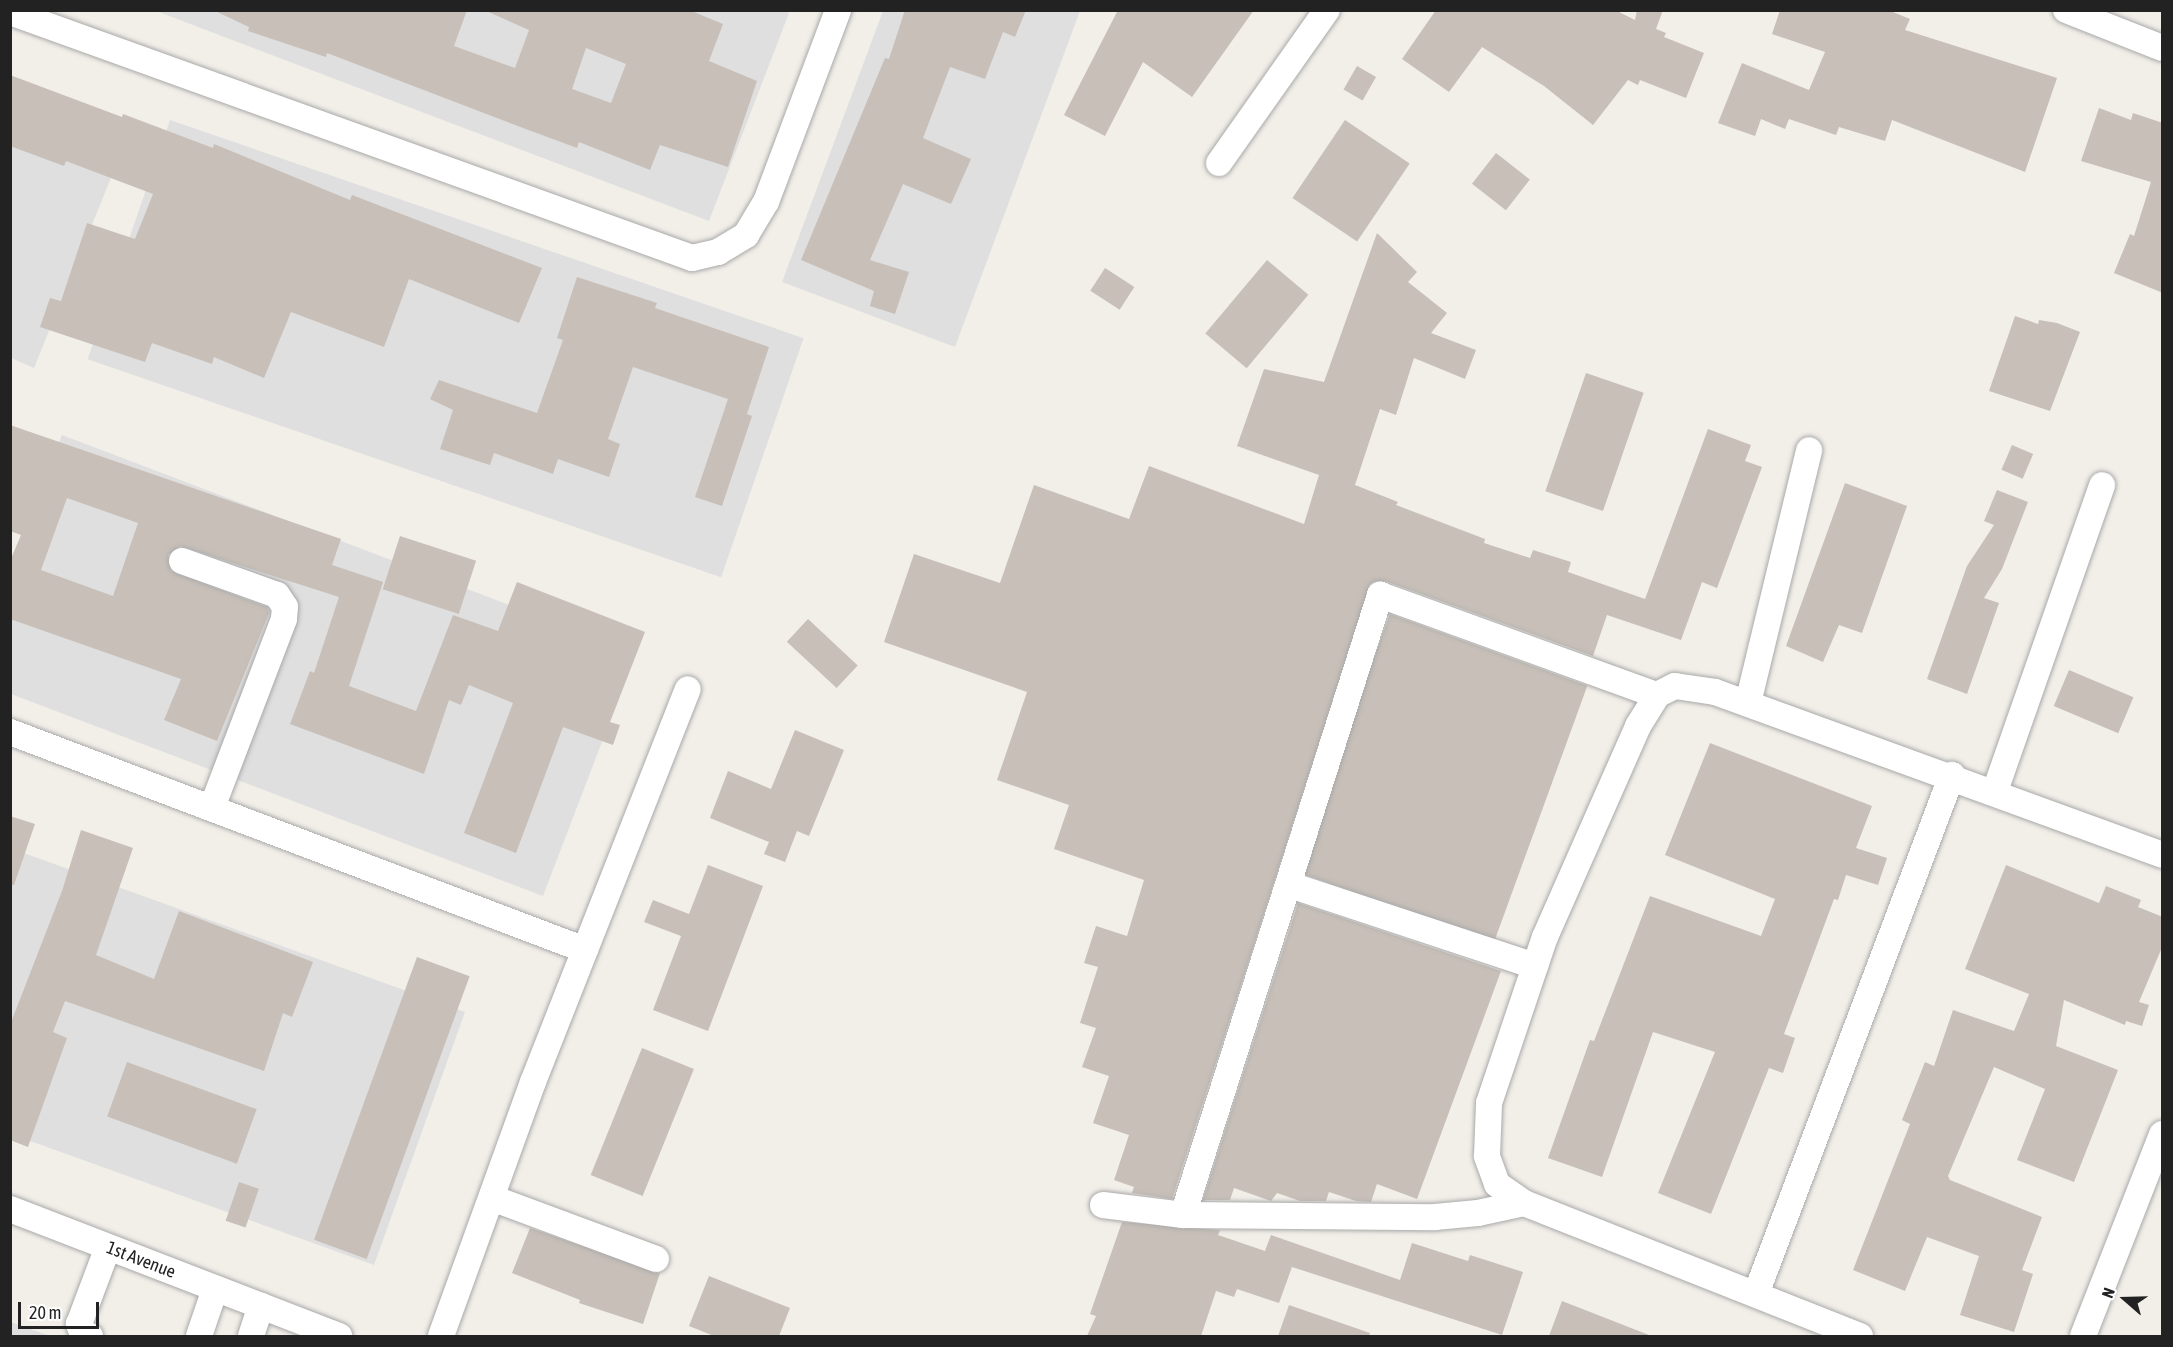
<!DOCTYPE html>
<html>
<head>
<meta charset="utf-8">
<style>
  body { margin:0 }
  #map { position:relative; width:2173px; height:1347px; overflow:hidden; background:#f2efe9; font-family:"Asap Condensed",sans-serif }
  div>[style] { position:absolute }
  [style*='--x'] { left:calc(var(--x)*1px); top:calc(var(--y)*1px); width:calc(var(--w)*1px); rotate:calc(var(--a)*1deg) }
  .residential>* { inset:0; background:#e0dfdf; transform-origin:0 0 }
  .building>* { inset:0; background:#c7bfb8; transform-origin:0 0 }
  .roads { filter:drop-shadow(0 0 2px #a9a9a9) drop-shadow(0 0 2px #a9a9a9) }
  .minor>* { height:26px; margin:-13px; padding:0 13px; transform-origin:13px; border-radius:13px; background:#fff }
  span { translate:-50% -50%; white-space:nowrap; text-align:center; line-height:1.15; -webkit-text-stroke:4.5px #fff; paint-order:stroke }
  .street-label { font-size:18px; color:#222 }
  .frame { position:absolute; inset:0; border:12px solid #222; pointer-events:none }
  .north { position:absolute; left:2095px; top:1269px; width:60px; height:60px; -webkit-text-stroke:4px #fff; paint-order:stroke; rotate:290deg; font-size:16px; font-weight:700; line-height:24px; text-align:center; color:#222 }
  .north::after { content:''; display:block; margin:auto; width:21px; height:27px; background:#222; clip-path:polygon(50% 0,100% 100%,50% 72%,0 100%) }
  .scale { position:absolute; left:18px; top:1302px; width:81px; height:27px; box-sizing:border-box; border:3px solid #222; border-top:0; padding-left:8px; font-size:18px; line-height:21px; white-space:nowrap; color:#222; -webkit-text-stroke:4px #fff; paint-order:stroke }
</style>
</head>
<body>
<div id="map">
  <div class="residential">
    <i style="clip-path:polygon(783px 10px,789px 13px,709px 221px,156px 11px)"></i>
    <i style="clip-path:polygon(883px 11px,1080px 11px,955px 347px,782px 282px)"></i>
    <i style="clip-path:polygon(10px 76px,132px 126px,34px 368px,11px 358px)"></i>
    <i style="left:170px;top:120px;width:670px;height:253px;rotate:19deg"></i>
    <i style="clip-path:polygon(62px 435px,636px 653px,543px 896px,11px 694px,10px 571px)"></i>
    <i style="clip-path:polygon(10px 848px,465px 1012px,374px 1265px,11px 1134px)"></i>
    <i style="clip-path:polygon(10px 1322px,11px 1322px,50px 1336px,11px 1336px)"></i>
  </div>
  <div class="building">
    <i style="clip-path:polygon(evenodd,213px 10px,467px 10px,454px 46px,515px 68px,529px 30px,484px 10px,689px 10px,723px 24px,709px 61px,757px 81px,728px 167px,660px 145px,650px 170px,579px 142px,577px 148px,523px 128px,327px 53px,326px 57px,248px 31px,249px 27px,213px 10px,586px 48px,626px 64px,611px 103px,572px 89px,586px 48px)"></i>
    <i style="clip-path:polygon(905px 10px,1026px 10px,1015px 37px,1003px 32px,985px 79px,950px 67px,923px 138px,971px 159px,951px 204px,903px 184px,870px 260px,909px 272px,895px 314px,870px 306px,874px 291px,801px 260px,885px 58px,889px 59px)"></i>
    <i style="clip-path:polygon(1118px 10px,1254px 10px,1192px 97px,1143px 62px,1105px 136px,1064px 115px)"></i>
    <i style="clip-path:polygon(1436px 10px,1615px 10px,1635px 20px,1637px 10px,1663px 10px,1656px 29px,1666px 33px,1664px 37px,1704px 53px,1686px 98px,1640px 80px,1638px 85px,1628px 80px,1593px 125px,1544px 86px,1482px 47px,1449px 92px,1402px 59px)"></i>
    <i style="clip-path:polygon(1780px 10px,1888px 10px,1910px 19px,1905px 30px,2057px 78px,2025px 172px,1892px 120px,1885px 141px,1839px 127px,1836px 135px,1789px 119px,1785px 129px,1761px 119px,1755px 136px,1718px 123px,1742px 63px,1809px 90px,1825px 52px,1772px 34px)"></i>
    <i style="left:1357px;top:66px;width:22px;height:27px;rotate:30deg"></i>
    <i style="clip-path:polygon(10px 75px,122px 117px,123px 114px,213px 148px,214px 144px,350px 200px,352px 195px,542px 268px,519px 323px,409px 279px,384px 347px,291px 312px,264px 378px,214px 357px,212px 364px,152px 343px,145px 362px,40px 327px,50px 298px,61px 301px,87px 223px,135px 239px,153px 194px,66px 161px,64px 166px,10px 146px)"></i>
    <i style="clip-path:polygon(2099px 108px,2131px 120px,2133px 113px,2163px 123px,2163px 293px,2114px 273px,2130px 234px,2134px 236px,2151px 182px,2081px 161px)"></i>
    <i style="left:1345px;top:120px;width:78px;height:94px;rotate:34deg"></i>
    <i style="left:1496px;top:153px;width:43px;height:39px;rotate:38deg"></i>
    <i style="clip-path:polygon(1377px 233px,1417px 272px,1408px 282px,1447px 313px,1431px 333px,1476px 350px,1465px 379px,1414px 358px,1396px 415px,1380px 409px,1355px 485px,1398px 502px,1396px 505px,1485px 539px,1484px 543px,1530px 558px,1533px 550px,1571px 562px,1568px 572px,1645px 599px,1708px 429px,1751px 445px,1745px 461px,1762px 467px,1717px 588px,1702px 582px,1681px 640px,1607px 615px,1593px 656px,1385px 581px,1370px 584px,1172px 1199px,1132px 1193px,1134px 1187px,1114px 1180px,1129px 1135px,1093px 1123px,1109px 1076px,1082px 1067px,1096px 1028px,1080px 1023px,1098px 967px,1084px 963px,1096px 926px,1127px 936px,1144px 880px,1054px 849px,1069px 805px,997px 780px,1027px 692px,884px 642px,914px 554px,1000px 583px,1034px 485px,1129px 519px,1149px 466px,1304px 524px,1319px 475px,1237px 446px,1264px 369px,1324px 382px)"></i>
    <i style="left:1267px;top:260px;width:54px;height:96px;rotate:40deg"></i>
    <i style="left:1105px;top:268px;width:35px;height:27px;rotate:33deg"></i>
    <i style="clip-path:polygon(577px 277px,657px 303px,655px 308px,769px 347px,747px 414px,752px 416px,722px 506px,695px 497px,728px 399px,633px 367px,608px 439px,620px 444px,609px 477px,558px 459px,553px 474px,494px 453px,490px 465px,440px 449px,453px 410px,430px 399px,439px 380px,537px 413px,563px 340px,557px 338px)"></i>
    <i style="clip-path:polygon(2015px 316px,2038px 324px,2039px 320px,2057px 323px,2080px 332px,2050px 411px,1989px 391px)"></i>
    <i style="left:1586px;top:373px;width:61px;height:125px;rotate:19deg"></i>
    <i style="clip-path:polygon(evenodd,10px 425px,341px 539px,332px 565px,383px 582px,349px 686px,416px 711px,453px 615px,498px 631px,517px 582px,645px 632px,610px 722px,620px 725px,613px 745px,563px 727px,516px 853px,464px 833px,513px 703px,469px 685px,461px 705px,449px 700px,424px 774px,290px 724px,310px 671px,314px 673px,339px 597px,180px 546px,168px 555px,171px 571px,267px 607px,269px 613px,217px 741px,164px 720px,181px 679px,10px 619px,10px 561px,21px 535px,10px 531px,10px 425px,67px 498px,138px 523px,113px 596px,41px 570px,67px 498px)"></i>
    <i style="left:2012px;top:445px;width:23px;height:27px;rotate:23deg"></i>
    <i style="clip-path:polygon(1845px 483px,1907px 506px,1862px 633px,1839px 625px,1823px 662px,1786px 646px)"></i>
    <i style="clip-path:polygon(1997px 490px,2028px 502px,2002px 569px,1984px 598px,1999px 603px,1967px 694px,1927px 679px,1967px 566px,1994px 525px,1984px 521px)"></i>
    <i style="left:400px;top:536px;width:80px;height:56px;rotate:18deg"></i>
    <i style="left:1390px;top:614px;width:210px;height:274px;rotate:20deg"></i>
    <i style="left:808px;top:619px;width:68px;height:31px;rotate:43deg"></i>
    <i style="left:2069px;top:670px;width:70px;height:39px;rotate:23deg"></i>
    <i style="clip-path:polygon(795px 730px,844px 750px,809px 836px,797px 831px,785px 862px,764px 854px,769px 842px,710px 818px,728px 771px,771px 789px)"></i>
    <i style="clip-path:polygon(1710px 743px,1872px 806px,1856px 848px,1887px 858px,1878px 885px,1846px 875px,1838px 900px,1834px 899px,1784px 1034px,1795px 1038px,1783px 1073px,1769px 1068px,1711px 1214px,1658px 1193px,1715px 1052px,1653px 1032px,1602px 1177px,1548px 1158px,1590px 1040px,1594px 1041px,1650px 896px,1761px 936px,1775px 899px,1665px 855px)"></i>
    <i style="clip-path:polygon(10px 816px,35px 824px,14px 885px,10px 885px)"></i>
    <i style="clip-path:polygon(81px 830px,133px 848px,96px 955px,154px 979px,179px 911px,313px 962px,292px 1017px,283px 1013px,264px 1071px,65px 1001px,53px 1032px,67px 1038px,28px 1147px,10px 1140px,10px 1025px,62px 891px)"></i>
    <i style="clip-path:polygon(708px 865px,763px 886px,708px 1031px,653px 1010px,681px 936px,644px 922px,653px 900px,689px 914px)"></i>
    <i style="clip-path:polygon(2006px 865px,2099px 903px,2106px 886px,2141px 900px,2138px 907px,2163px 917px,2163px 945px,2139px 1002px,2149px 1005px,2142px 1026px,2126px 1021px,2125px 1025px,2064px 1000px,2056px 1046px,2118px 1070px,2074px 1182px,2017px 1160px,2045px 1089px,1994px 1067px,1948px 1176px,1950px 1180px,2042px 1217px,2022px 1270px,2033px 1274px,2014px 1332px,1960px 1315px,1979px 1256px,1927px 1237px,1905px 1291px,1853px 1270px,1910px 1124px,1902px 1120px,1925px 1062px,1934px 1066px,1953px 1010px,2014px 1031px,2029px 994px,1965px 969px)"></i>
    <i style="clip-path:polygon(1298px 903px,1501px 971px,1417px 1199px,1377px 1184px,1371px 1202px,1356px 1201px,1329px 1192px,1326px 1201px,1300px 1201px,1277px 1193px,1271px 1201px,1234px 1188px,1230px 1200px,1203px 1200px)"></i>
    <i style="left:417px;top:957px;width:56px;height:301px;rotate:20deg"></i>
    <i style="left:642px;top:1048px;width:56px;height:137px;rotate:22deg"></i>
    <i style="left:127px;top:1062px;width:138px;height:58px;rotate:20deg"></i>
    <i style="left:239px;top:1182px;width:21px;height:41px;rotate:19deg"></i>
    <i style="clip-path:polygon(1122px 1222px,1220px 1230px,1218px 1235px,1265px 1251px,1271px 1235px,1400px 1280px,1412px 1243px,1468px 1261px,1470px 1255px,1523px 1272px,1502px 1335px,1292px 1267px,1279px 1303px,1237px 1289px,1234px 1297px,1216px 1291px,1201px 1336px,1087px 1336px,1096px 1316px,1090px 1314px)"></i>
    <i style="clip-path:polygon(530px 1228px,660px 1273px,643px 1324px,579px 1303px,580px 1300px,512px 1273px)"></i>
    <i style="clip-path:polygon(709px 1276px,790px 1308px,779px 1336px,714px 1336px,689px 1326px)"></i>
    <i style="clip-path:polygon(1562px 1301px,1649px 1335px,1649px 1336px,1549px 1336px)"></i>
    <i style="clip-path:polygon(1289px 1305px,1370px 1333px,1369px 1336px,1278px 1336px)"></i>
  </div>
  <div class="roads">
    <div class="minor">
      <i style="--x:2066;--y:10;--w:103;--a:21.6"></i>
      <i style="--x:10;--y:12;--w:725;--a:19.83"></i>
      <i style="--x:692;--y:258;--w:27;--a:-13"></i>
      <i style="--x:718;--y:252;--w:33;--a:-31"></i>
      <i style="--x:746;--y:235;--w:39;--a:-59"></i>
      <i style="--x:766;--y:202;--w:205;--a:-69.4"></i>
      <i style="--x:1219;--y:163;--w:187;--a:-54.8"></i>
      <i style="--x:182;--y:561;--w:101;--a:19.7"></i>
      <i style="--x:277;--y:595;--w:14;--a:56"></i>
      <i style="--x:285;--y:607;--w:12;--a:95"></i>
      <i style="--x:284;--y:619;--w:202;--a:110.9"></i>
      <i style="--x:1748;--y:703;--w:260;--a:-76.4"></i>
      <i style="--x:10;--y:732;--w:615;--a:20.76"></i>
      <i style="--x:1995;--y:791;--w:324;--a:-70.7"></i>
      <i style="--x:1290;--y:885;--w:258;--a:18.3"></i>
      <i style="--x:492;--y:1198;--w:175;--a:20.4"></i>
      <i style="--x:1103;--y:1205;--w:81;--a:7.1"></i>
      <i style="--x:1183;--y:1215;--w:252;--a:0.5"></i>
      <i style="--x:1435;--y:1217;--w:43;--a:-5.3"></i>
      <i style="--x:1478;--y:1213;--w:47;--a:-12.3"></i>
      <i style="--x:10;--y:1209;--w:353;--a:21.1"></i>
      <i style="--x:1183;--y:1215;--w:651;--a:-72.37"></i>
      <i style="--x:1380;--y:595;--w:294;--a:19.9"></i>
      <i style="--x:1756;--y:1294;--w:555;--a:-69.31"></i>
      <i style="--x:90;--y:1336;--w:9;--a:-153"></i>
      <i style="--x:82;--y:1332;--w:9;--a:-111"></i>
      <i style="--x:79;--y:1324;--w:82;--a:-69.4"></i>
      <i style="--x:199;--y:1336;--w:50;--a:-71.2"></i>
      <i style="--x:251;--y:1336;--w:32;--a:-72"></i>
      <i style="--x:441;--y:1336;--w:270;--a:-70.1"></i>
      <i style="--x:533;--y:1082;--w:422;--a:-68.5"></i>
      <i style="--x:1860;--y:1336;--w:361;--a:-158.4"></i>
      <i style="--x:1524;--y:1203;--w:33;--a:-145"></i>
      <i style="--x:1497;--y:1184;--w:30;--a:-110"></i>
      <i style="--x:1487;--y:1156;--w:53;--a:-87.8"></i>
      <i style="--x:1489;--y:1103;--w:175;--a:-71.4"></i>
      <i style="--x:1545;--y:937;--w:231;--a:-66.2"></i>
      <i style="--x:1638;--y:726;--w:36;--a:-58"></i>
      <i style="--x:1657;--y:695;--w:20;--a:-27"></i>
      <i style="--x:1675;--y:686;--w:40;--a:8.5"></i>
      <i style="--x:1715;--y:692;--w:476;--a:20"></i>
      <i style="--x:2083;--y:1336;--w:217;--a:-68.6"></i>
    </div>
  </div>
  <div class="street-label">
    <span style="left:141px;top:1260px;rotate:21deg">1st Avenue</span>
  </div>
  <div class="frame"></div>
  <div class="north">N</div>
  <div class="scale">20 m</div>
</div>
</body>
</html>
